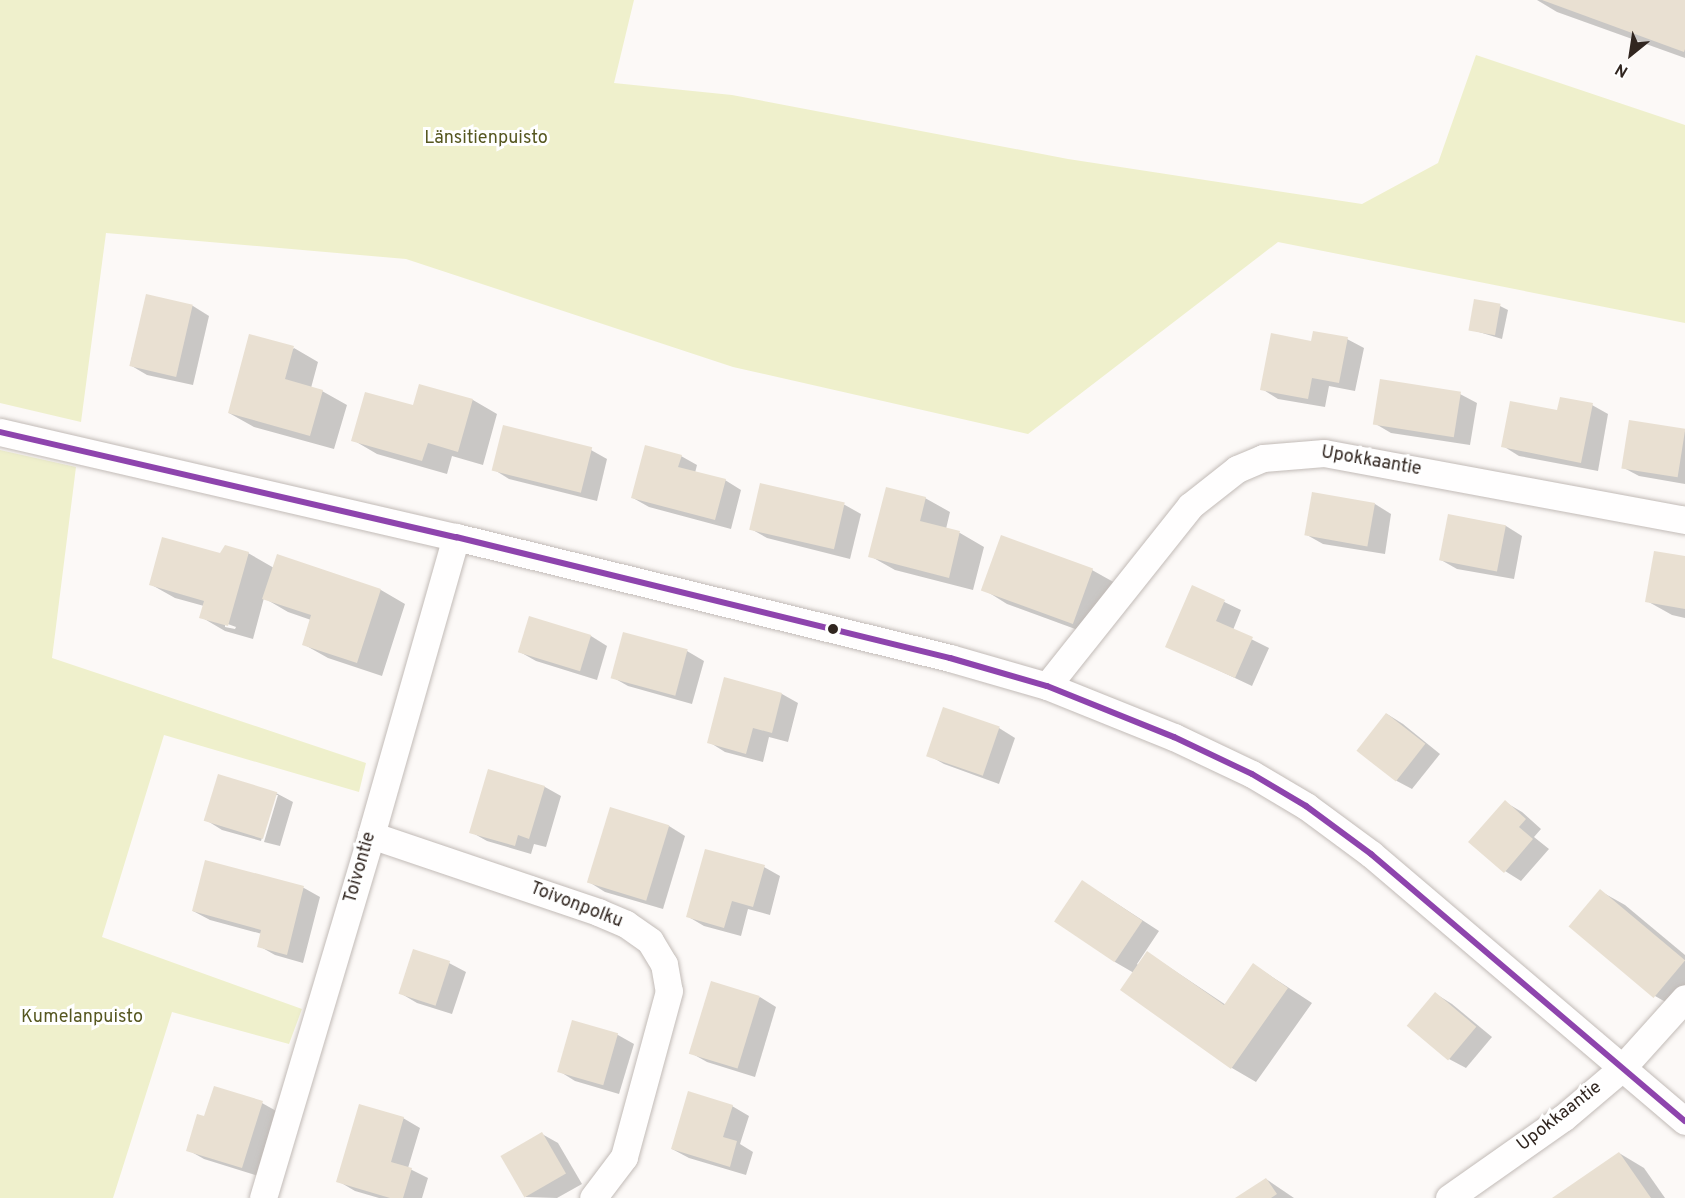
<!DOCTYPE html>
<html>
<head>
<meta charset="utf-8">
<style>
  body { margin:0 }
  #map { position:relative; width:1685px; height:1198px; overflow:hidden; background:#fcf9f7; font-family:Overpass,sans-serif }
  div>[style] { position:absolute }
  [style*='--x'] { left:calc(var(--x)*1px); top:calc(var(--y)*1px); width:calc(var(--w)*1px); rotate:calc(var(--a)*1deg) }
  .green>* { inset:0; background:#eff0cc }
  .shadow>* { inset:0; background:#0003 }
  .building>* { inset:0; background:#e9e0d2; transform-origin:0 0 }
  .roads { filter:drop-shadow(0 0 2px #c2bbb7) drop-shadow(0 0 2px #c2bbb7) }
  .minor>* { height:27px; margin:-13.5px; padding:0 13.5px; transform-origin:13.5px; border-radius:13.5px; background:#fffefe }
  .bus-1>* { height:6px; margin:-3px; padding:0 3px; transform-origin:3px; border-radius:3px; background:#8e44ad }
  .dots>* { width:16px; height:16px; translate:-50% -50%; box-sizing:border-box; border:3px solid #fff; border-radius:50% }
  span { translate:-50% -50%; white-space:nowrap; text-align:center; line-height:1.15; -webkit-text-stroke:6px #fff; paint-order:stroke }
  .park-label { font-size:18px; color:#565720 }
  .street-label { font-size:18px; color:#312620 }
  .north { position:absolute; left:1601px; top:24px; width:60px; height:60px; -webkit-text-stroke:4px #fff; paint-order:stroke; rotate:210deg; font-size:16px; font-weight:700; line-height:24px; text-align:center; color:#312620 }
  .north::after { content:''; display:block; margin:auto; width:21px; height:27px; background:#312620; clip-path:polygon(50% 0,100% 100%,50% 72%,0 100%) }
</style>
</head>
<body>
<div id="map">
  <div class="green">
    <i style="clip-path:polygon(0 0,634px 0,614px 83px,732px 95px,1068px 159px,1362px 204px,1438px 163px,1476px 55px,1685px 125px,1685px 323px,1278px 242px,1028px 434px,733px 367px,406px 259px,106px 233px,81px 422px,0 403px)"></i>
    <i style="clip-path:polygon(0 450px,76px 467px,52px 658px,366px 763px,359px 792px,164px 735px,102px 937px,302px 1009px,289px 1044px,172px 1012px,113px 1198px,0 1198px)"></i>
  </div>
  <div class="shadow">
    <i style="clip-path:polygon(1537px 0,1685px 0,1685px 58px,1557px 12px)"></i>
    <i style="clip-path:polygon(147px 295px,193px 306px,209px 316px,193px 385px,147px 375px,130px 365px)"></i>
    <i style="clip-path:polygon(1500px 306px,1508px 310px,1502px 339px,1469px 329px)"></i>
    <i style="clip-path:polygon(1347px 339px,1364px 348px,1355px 391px,1329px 386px,1325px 407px,1278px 399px,1262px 389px,1312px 343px)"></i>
    <i style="clip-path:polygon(294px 348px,318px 362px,311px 388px,322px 391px,347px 405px,334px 449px,254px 427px,229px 413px)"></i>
    <i style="clip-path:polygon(1460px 394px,1477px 403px,1470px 445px,1391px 433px,1374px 423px)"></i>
    <i style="clip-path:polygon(473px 400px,497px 414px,483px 465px,452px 456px,447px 474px,377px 454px,353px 440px,414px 407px)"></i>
    <i style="clip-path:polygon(1592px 405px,1608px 414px,1598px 471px,1519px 456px,1503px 446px,1558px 412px)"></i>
    <i style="clip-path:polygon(1685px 431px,1685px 484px,1639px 476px,1622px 467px)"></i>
    <i style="clip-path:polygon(591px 450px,607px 459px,597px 501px,509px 479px,493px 469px)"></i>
    <i style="clip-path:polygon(681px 456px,697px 465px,695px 473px,725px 480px,741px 490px,731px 529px,649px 507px,633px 498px)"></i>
    <i style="clip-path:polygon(761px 485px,845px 505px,861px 514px,850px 559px,767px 538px,751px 529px)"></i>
    <i style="clip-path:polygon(925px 498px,950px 512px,946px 529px,960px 533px,984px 547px,973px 590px,895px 570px,870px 556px)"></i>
    <i style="clip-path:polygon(1375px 504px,1391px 514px,1385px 554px,1323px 544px,1307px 535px)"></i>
    <i style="clip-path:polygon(1449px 515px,1506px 526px,1522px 536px,1514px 579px,1457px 569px,1441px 560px)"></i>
    <i style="clip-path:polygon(evenodd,248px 553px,274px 568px,278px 556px,381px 590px,405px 604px,382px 676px,328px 658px,303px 644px,311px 620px,288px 612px,264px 598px,253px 639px,225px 631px,201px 617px,204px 606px,175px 598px,150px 584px,220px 555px,248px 553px,225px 623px,236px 627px,235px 629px,225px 627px,225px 623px)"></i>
    <i style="clip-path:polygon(1685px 557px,1685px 618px,1672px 615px,1647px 601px)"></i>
    <i style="clip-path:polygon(1092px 570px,1117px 584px,1097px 637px,1007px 604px,983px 589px)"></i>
    <i style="clip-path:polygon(1193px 587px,1241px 610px,1233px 630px,1269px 648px,1252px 686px,1167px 646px)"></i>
    <i style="clip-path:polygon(530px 618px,591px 636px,607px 646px,597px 680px,536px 661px,520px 652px)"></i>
    <i style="clip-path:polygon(687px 651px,704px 661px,692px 704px,628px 686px,612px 677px)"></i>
    <i style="clip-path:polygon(725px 679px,782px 694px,798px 703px,788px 742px,769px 737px,763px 762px,725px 752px,709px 742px)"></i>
    <i style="clip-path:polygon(1387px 714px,1403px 724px,1440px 754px,1412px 789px,1395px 780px)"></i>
    <i style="clip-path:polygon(999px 728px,1015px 738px,999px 784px,944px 764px,928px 755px)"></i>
    <i style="clip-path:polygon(489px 771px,545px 787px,561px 796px,546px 847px,534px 844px,531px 854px,487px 841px,471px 832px)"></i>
    <i style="clip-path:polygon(276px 793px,293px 802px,280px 846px,264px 842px,278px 795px,274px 795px,261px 841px,222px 830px,206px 820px)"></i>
    <i style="clip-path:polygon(1505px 802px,1522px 812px,1541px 829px,1534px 837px,1549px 849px,1521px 881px,1505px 871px)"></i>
    <i style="clip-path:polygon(669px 826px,685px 836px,663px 909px,605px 892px,589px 882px)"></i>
    <i style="clip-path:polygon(206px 862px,304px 888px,320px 897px,303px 963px,275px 955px,259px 946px,262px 934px,210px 920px,193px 911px)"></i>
    <i style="clip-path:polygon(764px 867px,780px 876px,770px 915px,748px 909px,741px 936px,704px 926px,687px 916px)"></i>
    <i style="clip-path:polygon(1600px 891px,1625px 905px,1685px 955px,1685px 1003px,1680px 1010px,1655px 996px,1571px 926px)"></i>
    <i style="clip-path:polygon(1099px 892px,1159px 931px,1137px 964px,1139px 966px,1148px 953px,1226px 1005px,1254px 965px,1312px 1003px,1256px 1082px,1232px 1068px,1122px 990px,1134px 973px,1115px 962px)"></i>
    <i style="clip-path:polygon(449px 963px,466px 972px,452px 1014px,417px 1003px,400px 993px)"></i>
    <i style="clip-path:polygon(1436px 994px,1452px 1004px,1492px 1037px,1466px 1068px,1449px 1059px,1409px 1026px)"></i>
    <i style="clip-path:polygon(760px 997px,776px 1007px,755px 1077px,707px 1062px,691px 1053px)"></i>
    <i style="clip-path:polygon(573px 1021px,618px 1035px,634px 1044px,619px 1094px,575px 1081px,559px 1071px)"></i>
    <i style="clip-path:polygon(262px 1103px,278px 1112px,258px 1176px,204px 1159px,188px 1150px,205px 1118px)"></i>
    <i style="clip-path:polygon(732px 1106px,749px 1116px,740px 1144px,753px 1152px,746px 1175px,689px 1158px,672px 1149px)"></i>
    <i style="clip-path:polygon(403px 1118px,420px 1128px,408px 1168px,428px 1178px,422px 1198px,379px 1198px,355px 1191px,338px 1181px)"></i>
    <i style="clip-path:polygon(542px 1134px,558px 1143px,582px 1184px,557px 1198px,526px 1197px,502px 1157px)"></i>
    <i style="clip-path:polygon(1619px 1153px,1644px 1168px,1665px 1198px,1555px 1198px)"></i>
    <i style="clip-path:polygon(1266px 1179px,1294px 1198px,1237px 1198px)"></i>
  </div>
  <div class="building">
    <i style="clip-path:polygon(1542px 0,1685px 0,1685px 49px,1684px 52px)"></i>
    <i style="left:146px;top:294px;width:48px;height:74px;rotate:13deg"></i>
    <i style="left:1474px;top:299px;width:27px;height:32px;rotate:10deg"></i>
    <i style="clip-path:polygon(1313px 331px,1348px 337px,1339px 383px,1312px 378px,1308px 399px,1260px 390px,1271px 333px,1311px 341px)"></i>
    <i style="clip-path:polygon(249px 334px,294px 346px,285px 379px,323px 390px,310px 436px,228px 413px)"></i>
    <i style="left:1380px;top:379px;width:82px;height:46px;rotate:9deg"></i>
    <i style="clip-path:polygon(419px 384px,473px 399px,458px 452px,428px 443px,422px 461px,351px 441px,365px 392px,413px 405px)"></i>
    <i style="clip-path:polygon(1560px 397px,1593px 403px,1581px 463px,1501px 447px,1510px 401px,1557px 410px)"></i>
    <i style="left:1629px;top:420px;width:57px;height:49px;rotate:9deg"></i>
    <i style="left:503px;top:425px;width:92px;height:47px;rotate:14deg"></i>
    <i style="clip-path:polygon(645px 445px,682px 455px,678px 467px,726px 479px,715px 520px,631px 498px)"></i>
    <i style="left:760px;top:483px;width:87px;height:48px;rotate:13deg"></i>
    <i style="clip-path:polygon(886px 487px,926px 497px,920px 521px,960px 531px,949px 578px,868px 557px)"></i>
    <i style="left:1312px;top:492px;width:64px;height:44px;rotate:10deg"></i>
    <i style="left:1448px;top:514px;width:59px;height:47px;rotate:11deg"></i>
    <i style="left:1001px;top:535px;width:98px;height:59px;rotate:20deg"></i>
    <i style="clip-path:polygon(162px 537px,220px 553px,225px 545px,249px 552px,228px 626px,199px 618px,204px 601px,149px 585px)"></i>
    <i style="clip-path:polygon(1654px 551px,1685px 556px,1685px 609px,1645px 602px)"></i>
    <i style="clip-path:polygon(277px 554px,381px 589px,357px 663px,302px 645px,311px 615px,262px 599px)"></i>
    <i style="clip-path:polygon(1192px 585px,1225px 600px,1216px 621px,1253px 637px,1235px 678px,1165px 647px)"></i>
    <i style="left:529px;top:616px;width:65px;height:38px;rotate:17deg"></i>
    <i style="left:623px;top:632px;width:67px;height:48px;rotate:15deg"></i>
    <i style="clip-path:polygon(724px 677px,782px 693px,772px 733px,753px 728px,746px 754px,707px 743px)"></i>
    <i style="left:943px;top:707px;width:60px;height:52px;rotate:19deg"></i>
    <i style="left:1386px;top:713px;width:50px;height:48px;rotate:38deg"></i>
    <i style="clip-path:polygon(488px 769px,545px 786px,529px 839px,518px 835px,515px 846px,469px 833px)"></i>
    <i style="left:218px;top:774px;width:62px;height:49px;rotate:17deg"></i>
    <i style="clip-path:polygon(1505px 800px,1526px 819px,1519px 827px,1533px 839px,1504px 873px,1468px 842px)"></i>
    <i style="left:610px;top:807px;width:62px;height:79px;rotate:17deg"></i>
    <i style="clip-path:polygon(705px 849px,765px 865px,753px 907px,732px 901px,724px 928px,686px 917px)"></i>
    <i style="clip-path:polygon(205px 860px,304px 886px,287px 955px,257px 947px,261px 930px,192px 911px)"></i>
    <i style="left:1082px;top:880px;width:73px;height:50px;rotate:34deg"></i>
    <i style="left:1600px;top:889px;width:111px;height:49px;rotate:40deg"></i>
    <i style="left:413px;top:949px;width:39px;height:47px;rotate:18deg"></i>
    <i style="clip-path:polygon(1147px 951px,1224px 1005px,1253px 963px,1288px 988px,1231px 1069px,1120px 990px)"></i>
    <i style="left:711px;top:981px;width:51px;height:76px;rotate:17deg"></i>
    <i style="left:1435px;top:992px;width:54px;height:44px;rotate:40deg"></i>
    <i style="left:572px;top:1020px;width:48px;height:54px;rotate:16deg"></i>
    <i style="clip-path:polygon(214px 1086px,263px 1101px,242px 1168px,186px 1151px,197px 1114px,204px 1116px)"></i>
    <i style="clip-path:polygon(688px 1091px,733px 1105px,723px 1137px,737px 1141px,730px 1167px,671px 1149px)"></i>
    <i style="clip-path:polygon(359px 1104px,404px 1117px,391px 1162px,412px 1168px,403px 1198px,390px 1198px,336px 1182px)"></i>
    <i style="left:542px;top:1132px;width:48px;height:48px;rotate:60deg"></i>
    <i style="clip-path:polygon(1619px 1152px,1651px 1198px,1552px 1198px)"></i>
    <i style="clip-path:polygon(1266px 1178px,1277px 1194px,1271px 1198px,1235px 1198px)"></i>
  </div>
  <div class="roads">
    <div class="minor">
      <i style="--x:0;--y:432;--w:468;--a:13"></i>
      <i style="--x:456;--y:537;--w:509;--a:13.76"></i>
      <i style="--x:950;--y:658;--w:101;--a:16.1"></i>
      <i style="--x:1047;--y:686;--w:137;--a:21.9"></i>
      <i style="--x:1174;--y:737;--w:86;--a:25.4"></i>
      <i style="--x:1252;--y:774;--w:63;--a:30.7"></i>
      <i style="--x:1306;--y:806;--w:81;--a:36.4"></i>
      <i style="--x:1371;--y:854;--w:412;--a:40.4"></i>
      <i style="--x:1047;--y:686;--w:230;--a:-51.5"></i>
      <i style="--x:1190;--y:506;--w:60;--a:-38.2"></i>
      <i style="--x:1237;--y:469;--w:28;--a:-23"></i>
      <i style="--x:1263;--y:458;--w:61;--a:-4.7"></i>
      <i style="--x:1324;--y:453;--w:367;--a:10.5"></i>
      <i style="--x:371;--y:835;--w:240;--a:18.7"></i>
      <i style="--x:598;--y:912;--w:30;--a:23"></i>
      <i style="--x:626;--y:924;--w:29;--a:35"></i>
      <i style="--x:650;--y:941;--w:27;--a:59"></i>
      <i style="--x:664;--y:964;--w:27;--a:80"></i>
      <i style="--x:669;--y:991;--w:172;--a:105.2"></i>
      <i style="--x:624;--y:1157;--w:51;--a:127.1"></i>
      <i style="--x:263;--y:1198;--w:379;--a:-73.4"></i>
      <i style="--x:371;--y:835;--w:310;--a:-74.1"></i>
      <i style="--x:1449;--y:1198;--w:139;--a:-35.1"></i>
      <i style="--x:1563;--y:1118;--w:77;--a:-40.3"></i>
      <i style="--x:1622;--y:1068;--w:94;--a:-48"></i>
    </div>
  </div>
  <div class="bus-1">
    <i style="--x:0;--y:432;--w:468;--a:13"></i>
    <i style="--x:456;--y:537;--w:509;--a:13.76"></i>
    <i style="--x:950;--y:658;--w:101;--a:16.1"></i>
    <i style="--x:1047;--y:686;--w:137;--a:21.9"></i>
    <i style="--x:1174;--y:737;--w:86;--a:25.4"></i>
    <i style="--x:1252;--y:774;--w:63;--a:30.7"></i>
    <i style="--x:1306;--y:806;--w:81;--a:36.4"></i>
    <i style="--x:1371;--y:854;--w:412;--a:40.4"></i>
  </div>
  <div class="dots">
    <i style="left:833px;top:629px;background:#312620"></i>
  </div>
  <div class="park-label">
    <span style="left:486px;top:139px">Länsitienpuisto</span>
    <span style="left:82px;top:1018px">Kumelanpuisto</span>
  </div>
  <div class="street-label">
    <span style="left:1371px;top:462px;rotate:10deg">Upokkaantie</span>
    <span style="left:361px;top:868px;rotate:-74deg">Toivontie</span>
    <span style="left:576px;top:906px;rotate:21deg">Toivonpolku</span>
    <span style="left:1560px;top:1117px;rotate:-38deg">Upokkaantie</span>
  </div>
  <div class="north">N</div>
</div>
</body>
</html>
